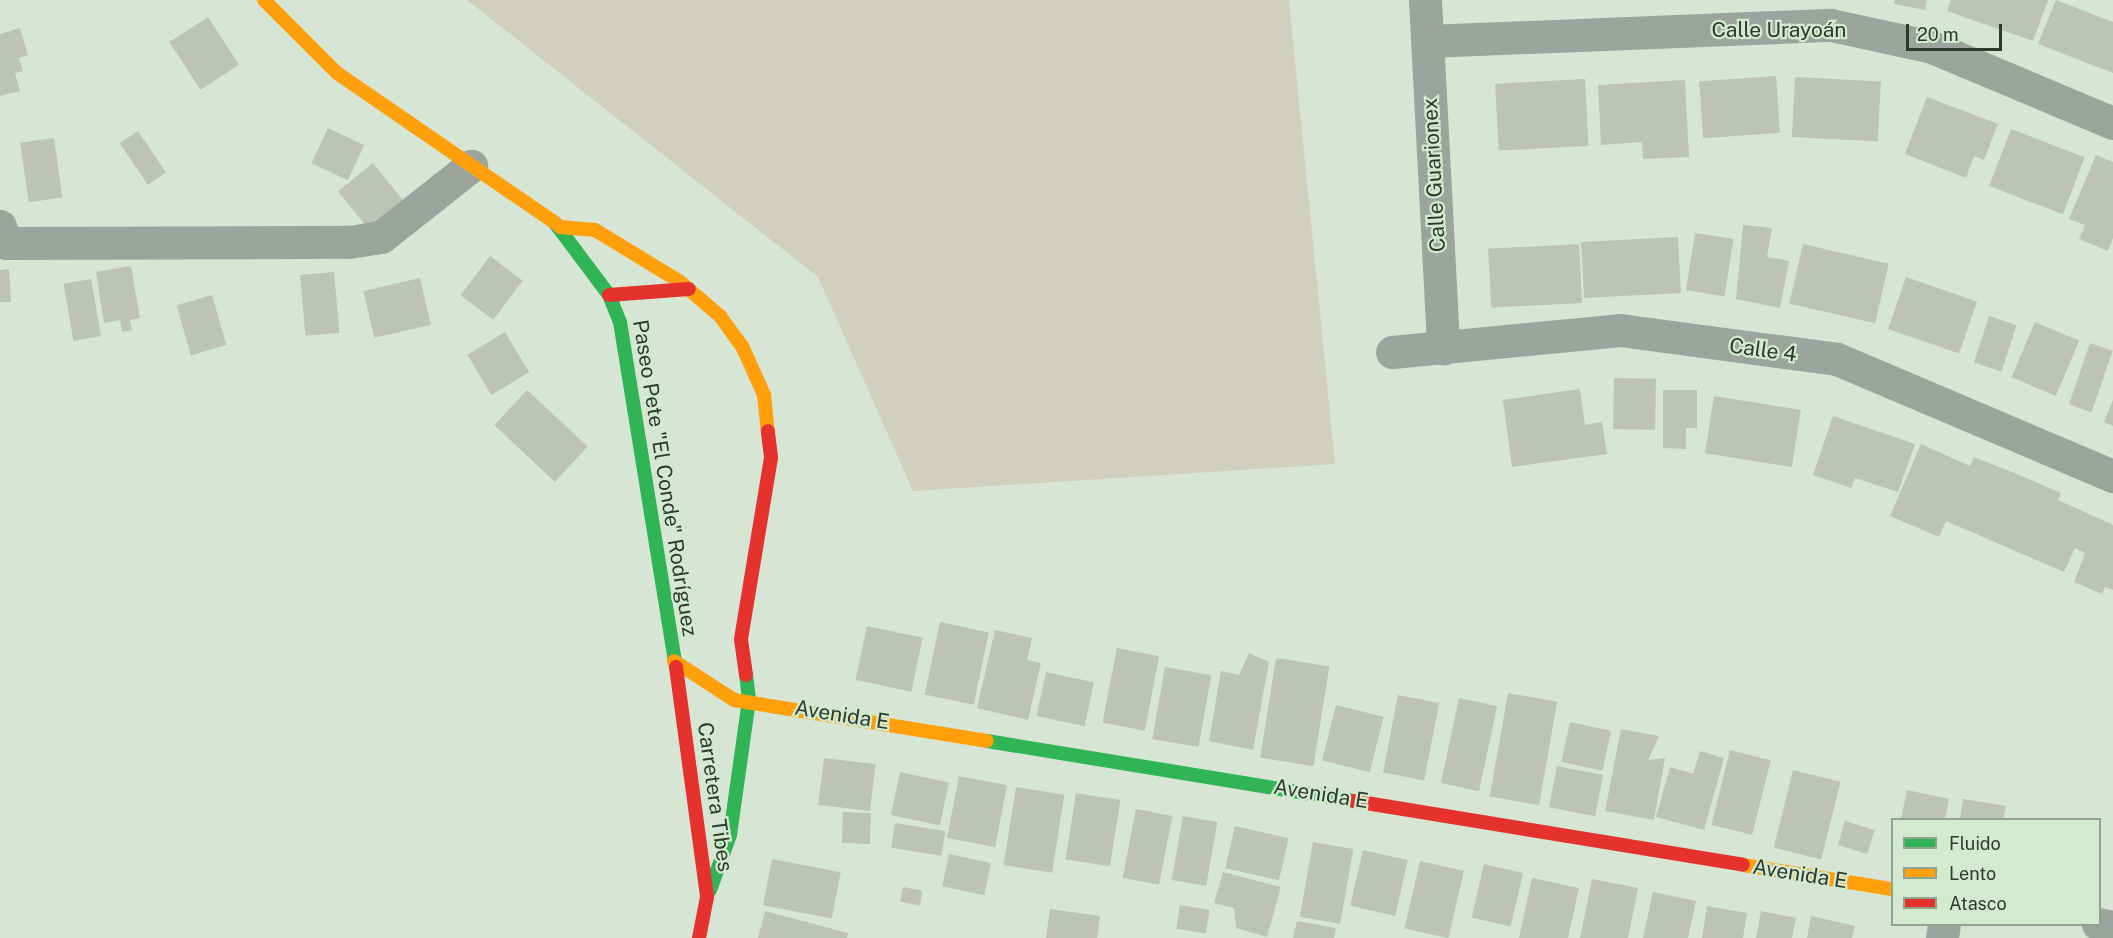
<!DOCTYPE html>
<html>
<head>
<meta charset="utf-8">
<style>
  body { margin:0 }
  #map { position:relative; width:2113px; height:938px; overflow:hidden; background:#d7e5d5; font-family:"Public Sans",sans-serif }
  div>[style] { position:absolute }
  [style*='--x'] { left:calc(var(--x)*1px); top:calc(var(--y)*1px); width:calc(var(--w)*1px); rotate:calc(var(--a)*1deg) }
  .green>* { inset:0; background:#d0d0bd }
  .building>* { inset:0; background:#bdc4b7; transform-origin:0 0 }
  .street>* { height:33px; margin:-16.5px; padding:0 16.5px; transform-origin:16.5px; border-radius:16.5px; background:#9ca49e }
  .fast>* { height:14px; margin:-7px; padding:0 7px; transform-origin:7px; border-radius:7px; background:#30b455 }
  .slow>* { height:14px; margin:-7px; padding:0 7px; transform-origin:7px; border-radius:7px; background:#ff9f0a }
  .jam>* { height:14px; margin:-7px; padding:0 7px; transform-origin:7px; border-radius:7px; background:#e5322d }
  span { translate:-50% -50%; white-space:nowrap; text-align:center; line-height:1.15; -webkit-text-stroke:4.5px #d2ebcf; paint-order:stroke }
  .street-label { font-size:21px; color:#2e382d }
  .legend { position:absolute; left:1891px; top:818px; width:210px; height:108px; box-sizing:border-box; background:#d2ebcf; border:2px solid #90a38e; margin:0; padding:8px 10px; list-style:none; font-size:18px; color:#2e382d }
  .legend li { display:flex; align-items:center; gap:12px; height:30px }
  .legend b { width:30px; border:2px solid #90a38e }
  .scale { position:absolute; left:1906px; top:24px; width:96px; height:27px; box-sizing:border-box; border:3px solid #2e382d; border-top:0; padding-left:8px; font-size:18px; line-height:21px; white-space:nowrap; color:#2e382d; -webkit-text-stroke:4px #d2ebcf; paint-order:stroke }
</style>
</head>
<body>
<div id="map">
  <div class="green">
    <i style="clip-path:polygon(467px 0,1289px 0,1335px 464px,913px 491px,818px 277px)"></i>
  </div>
  <div class="building">
    <i style="clip-path:polygon(1895px 0,1927px 0,1925px 10px,1894px 4px)"></i>
    <i style="clip-path:polygon(1951px 0,2048px 0,2033px 41px,1947px 11px)"></i>
    <i style="clip-path:polygon(2056px 0,2113px 22px,2113px 73px,2038px 44px)"></i>
    <i style="left:208px;top:17px;width:57px;height:46px;rotate:57deg"></i>
    <i style="clip-path:polygon(20px 28px,28px 55px,19px 58px,23px 71px,15px 73px,20px 91px,0 96px,0 34px)"></i>
    <i style="left:1776px;top:76px;width:57px;height:77px;rotate:86deg"></i>
    <i style="left:1795px;top:77px;width:86px;height:60px;rotate:3deg"></i>
    <i style="left:1585px;top:79px;width:67px;height:90px;rotate:87deg"></i>
    <i style="clip-path:polygon(1685px 80px,1689px 157px,1643px 159px,1642px 142px,1601px 145px,1598px 85px)"></i>
    <i style="clip-path:polygon(1927px 97px,1998px 124px,1984px 160px,1974px 156px,1966px 178px,1905px 154px)"></i>
    <i style="left:328px;top:128px;width:40px;height:39px;rotate:25deg"></i>
    <i style="left:2011px;top:129px;width:79px;height:61px;rotate:21deg"></i>
    <i style="left:138px;top:131px;width:50px;height:22px;rotate:56deg"></i>
    <i style="left:54px;top:138px;width:60px;height:34px;rotate:82deg"></i>
    <i style="clip-path:polygon(2096px 155px,2113px 162px,2113px 238px,2108px 251px,2079px 239px,2085px 225px,2069px 219px)"></i>
    <i style="left:373px;top:163px;width:57px;height:45px;rotate:51deg"></i>
    <i style="clip-path:polygon(1743px 225px,1772px 228px,1767px 257px,1789px 261px,1780px 308px,1736px 299px)"></i>
    <i style="left:1695px;top:233px;width:39px;height:58px;rotate:9deg"></i>
    <i style="left:1678px;top:237px;width:56px;height:97px;rotate:87deg"></i>
    <i style="left:1579px;top:244px;width:59px;height:91px;rotate:87deg"></i>
    <i style="left:1803px;top:244px;width:88px;height:61px;rotate:13deg"></i>
    <i style="left:490px;top:256px;width:41px;height:49px;rotate:37deg"></i>
    <i style="clip-path:polygon(131px 266px,140px 318px,130px 320px,132px 330px,122px 332px,120px 320px,104px 323px,96px 272px)"></i>
    <i style="clip-path:polygon(9px 269px,11px 302px,0 302px,0 270px)"></i>
    <i style="left:334px;top:272px;width:61px;height:34px;rotate:85deg"></i>
    <i style="left:1906px;top:277px;width:75px;height:55px;rotate:19deg"></i>
    <i style="left:420px;top:278px;width:48px;height:58px;rotate:77deg"></i>
    <i style="left:91px;top:279px;width:58px;height:28px;rotate:80deg"></i>
    <i style="left:212px;top:295px;width:52px;height:37px;rotate:74deg"></i>
    <i style="left:1989px;top:316px;width:29px;height:49px;rotate:18deg"></i>
    <i style="left:2035px;top:322px;width:48px;height:60px;rotate:23deg"></i>
    <i style="left:505px;top:332px;width:47px;height:44px;rotate:59deg"></i>
    <i style="left:2090px;top:343px;width:24px;height:65px;rotate:19deg"></i>
    <i style="left:1614px;top:378px;width:42px;height:51px;rotate:1deg"></i>
    <i style="clip-path:polygon(1580px 389px,1585px 425px,1602px 422px,1607px 454px,1512px 467px,1503px 400px)"></i>
    <i style="left:527px;top:390px;width:83px;height:48px;rotate:43deg"></i>
    <i style="clip-path:polygon(1663px 390px,1697px 390px,1697px 428px,1686px 428px,1686px 449px,1663px 448px)"></i>
    <i style="left:1714px;top:396px;width:88px;height:58px;rotate:9deg"></i>
    <i style="clip-path:polygon(2113px 400px,2113px 426px,2104px 422px)"></i>
    <i style="clip-path:polygon(1833px 416px,1915px 444px,1898px 492px,1855px 478px,1851px 488px,1813px 475px)"></i>
    <i style="clip-path:polygon(1921px 444px,1970px 466px,1974px 457px,2017px 474px,2061px 493px,2058px 500px,2113px 525px,2113px 590px,2105px 587px,2102px 594px,2074px 582px,2085px 553px,2075px 548px,2064px 572px,1946px 521px,1939px 537px,1890px 516px)"></i>
    <i style="left:940px;top:622px;width:50px;height:74px;rotate:12deg"></i>
    <i style="left:867px;top:626px;width:57px;height:55px;rotate:12deg"></i>
    <i style="clip-path:polygon(995px 630px,1032px 638px,1027px 660px,1041px 663px,1028px 720px,977px 708px)"></i>
    <i style="left:1117px;top:648px;width:43px;height:76px;rotate:11deg"></i>
    <i style="clip-path:polygon(1249px 653px,1269px 662px,1253px 750px,1209px 741px,1221px 671px,1239px 675px)"></i>
    <i style="left:1276px;top:658px;width:54px;height:101px;rotate:9deg"></i>
    <i style="left:1165px;top:667px;width:47px;height:73px;rotate:10deg"></i>
    <i style="left:1046px;top:672px;width:49px;height:45px;rotate:12deg"></i>
    <i style="left:1508px;top:693px;width:50px;height:105px;rotate:10deg"></i>
    <i style="left:1398px;top:695px;width:42px;height:79px;rotate:11deg"></i>
    <i style="left:1459px;top:698px;width:39px;height:87px;rotate:12deg"></i>
    <i style="left:1336px;top:705px;width:49px;height:57px;rotate:14deg"></i>
    <i style="left:1570px;top:722px;width:42px;height:41px;rotate:12deg"></i>
    <i style="clip-path:polygon(1621px 729px,1659px 736px,1648px 760px,1665px 758px,1654px 820px,1605px 811px)"></i>
    <i style="left:1730px;top:750px;width:42px;height:77px;rotate:14deg"></i>
    <i style="clip-path:polygon(1700px 751px,1724px 758px,1704px 830px,1656px 817px,1670px 767px,1693px 774px)"></i>
    <i style="left:824px;top:758px;width:52px;height:47px;rotate:7deg"></i>
    <i style="left:1557px;top:766px;width:47px;height:42px;rotate:11deg"></i>
    <i style="left:1793px;top:770px;width:49px;height:80px;rotate:14deg"></i>
    <i style="left:900px;top:772px;width:50px;height:44px;rotate:12deg"></i>
    <i style="left:959px;top:776px;width:49px;height:63px;rotate:11deg"></i>
    <i style="left:1016px;top:787px;width:49px;height:79px;rotate:9deg"></i>
    <i style="clip-path:polygon(1907px 790px,1949px 799px,1945px 819px,1901px 819px)"></i>
    <i style="left:1076px;top:793px;width:45px;height:67px;rotate:9deg"></i>
    <i style="clip-path:polygon(1963px 799px,2006px 806px,2003px 819px,1960px 819px)"></i>
    <i style="left:1136px;top:809px;width:37px;height:70px;rotate:11deg"></i>
    <i style="left:843px;top:812px;width:28px;height:31px;rotate:2deg"></i>
    <i style="left:1183px;top:816px;width:35px;height:65px;rotate:10deg"></i>
    <i style="left:1845px;top:821px;width:31px;height:25px;rotate:17deg"></i>
    <i style="left:895px;top:823px;width:51px;height:25px;rotate:9deg"></i>
    <i style="left:1235px;top:826px;width:55px;height:43px;rotate:13deg"></i>
    <i style="left:1313px;top:842px;width:41px;height:76px;rotate:10deg"></i>
    <i style="left:1363px;top:850px;width:46px;height:57px;rotate:13deg"></i>
    <i style="left:949px;top:854px;width:43px;height:33px;rotate:12deg"></i>
    <i style="left:772px;top:859px;width:70px;height:47px;rotate:11deg"></i>
    <i style="left:1420px;top:861px;width:45px;height:69px;rotate:13deg"></i>
    <i style="left:1484px;top:864px;width:40px;height:55px;rotate:13deg"></i>
    <i style="clip-path:polygon(1223px 872px,1281px 887px,1267px 937px,1236px 928px,1234px 908px,1214px 903px)"></i>
    <i style="clip-path:polygon(1532px 878px,1579px 888px,1568px 938px,1519px 938px)"></i>
    <i style="clip-path:polygon(1592px 879px,1638px 888px,1628px 938px,1580px 938px)"></i>
    <i style="left:903px;top:887px;width:20px;height:15px;rotate:11deg"></i>
    <i style="clip-path:polygon(1653px 892px,1696px 901px,1688px 938px,1643px 938px)"></i>
    <i style="left:1180px;top:905px;width:30px;height:24px;rotate:9deg"></i>
    <i style="clip-path:polygon(1707px 906px,1747px 913px,1743px 938px,1702px 938px)"></i>
    <i style="clip-path:polygon(1050px 909px,1100px 916px,1097px 938px,1046px 938px)"></i>
    <i style="clip-path:polygon(765px 911px,848px 933px,847px 938px,758px 938px)"></i>
    <i style="clip-path:polygon(1761px 911px,1796px 918px,1792px 938px,1756px 938px)"></i>
    <i style="clip-path:polygon(1811px 916px,1855px 926px,1852px 938px,1807px 938px)"></i>
    <i style="clip-path:polygon(1297px 921px,1336px 928px,1334px 938px,1293px 938px)"></i>
  </div>
  <div class="street">
    <i style="--x:1425;--y:0;--w:349;--a:87"></i>
    <i style="--x:1428;--y:41;--w:403;--a:-2.3"></i>
    <i style="--x:1831;--y:25;--w:103;--a:12.3"></i>
    <i style="--x:1932;--y:47;--w:196;--a:22.8"></i>
    <i style="--x:0;--y:226;--w:18;--a:71"></i>
    <i style="--x:6;--y:243;--w:343;--a:-0.2"></i>
    <i style="--x:349;--y:242;--w:32;--a:-9"></i>
    <i style="--x:381;--y:237;--w:115;--a:-38.3"></i>
    <i style="--x:1392;--y:352;--w:229;--a:-5.5"></i>
    <i style="--x:1620;--y:330;--w:219;--a:7.6"></i>
    <i style="--x:1837;--y:359;--w:300;--a:23"></i>
    <i style="--x:2098;--y:924;--w:15;--a:11"></i>
    <i style="--x:1942;--y:938;--w:14;--a:-82"></i>
  </div>
  <div class="fast">
    <i style="--x:555;--y:223;--w:90;--a:53.1"></i>
    <i style="--x:609;--y:295;--w:29;--a:68"></i>
    <i style="--x:620;--y:322;--w:350;--a:80.8"></i>
    <i style="--x:987;--y:741;--w:372;--a:9.3"></i>
    <i style="--x:710;--y:890;--w:59;--a:-70"></i>
    <i style="--x:730;--y:835;--w:137;--a:-82"></i>
    <i style="--x:749;--y:699;--w:24;--a:-97"></i>
  </div>
  <div class="slow">
    <i style="--x:264;--y:0;--w:103;--a:45"></i>
    <i style="--x:337;--y:73;--w:265;--a:34.5"></i>
    <i style="--x:560;--y:227;--w:35;--a:5"></i>
    <i style="--x:595;--y:230;--w:98;--a:31.3"></i>
    <i style="--x:679;--y:281;--w:54;--a:40.5"></i>
    <i style="--x:720;--y:316;--w:39;--a:54"></i>
    <i style="--x:743;--y:348;--w:51;--a:65.9"></i>
    <i style="--x:764;--y:395;--w:36;--a:84"></i>
    <i style="--x:674;--y:661;--w:72;--a:33"></i>
    <i style="--x:734;--y:700;--w:256;--a:9.2"></i>
    <i style="--x:1743;--y:865;--w:151;--a:9.2"></i>
  </div>
  <div class="jam">
    <i style="--x:609;--y:295;--w:80;--a:-4.3"></i>
    <i style="--x:676;--y:667;--w:232;--a:82.3"></i>
    <i style="--x:707;--y:897;--w:42;--a:101"></i>
    <i style="--x:746;--y:675;--w:36;--a:-98"></i>
    <i style="--x:741;--y:639;--w:184;--a:-80.6"></i>
    <i style="--x:771;--y:457;--w:26;--a:-97"></i>
    <i style="--x:1354;--y:801;--w:394;--a:9.3"></i>
  </div>
  <div class="street-label">
    <span style="left:1779px;top:30px">Calle Urayoán</span>
    <span style="left:1434px;top:175px;rotate:-93deg">Calle Guarionex</span>
    <span style="left:1763px;top:350px;rotate:8deg">Calle 4</span>
    <span style="left:665px;top:478px;rotate:81deg">Paseo Pete "El Conde" Rodríguez</span>
    <span style="left:842px;top:715px;rotate:9deg">Avenida E</span>
    <span style="left:1321px;top:794px;rotate:9deg">Avenida E</span>
    <span style="left:715px;top:797px;rotate:82deg">Carretera Tibes</span>
    <span style="left:1800px;top:874px;rotate:9deg">Avenida E</span>
  </div>
  <ul class="legend">
  <li><b style="height:8px;background:#30b455"></b>Fluido</li>
  <li><b style="height:8px;background:#ff9f0a"></b>Lento</li>
  <li><b style="height:8px;background:#e5322d"></b>Atasco</li>
  </ul>
  <div class="scale">20 m</div>
</div>
</body>
</html>
